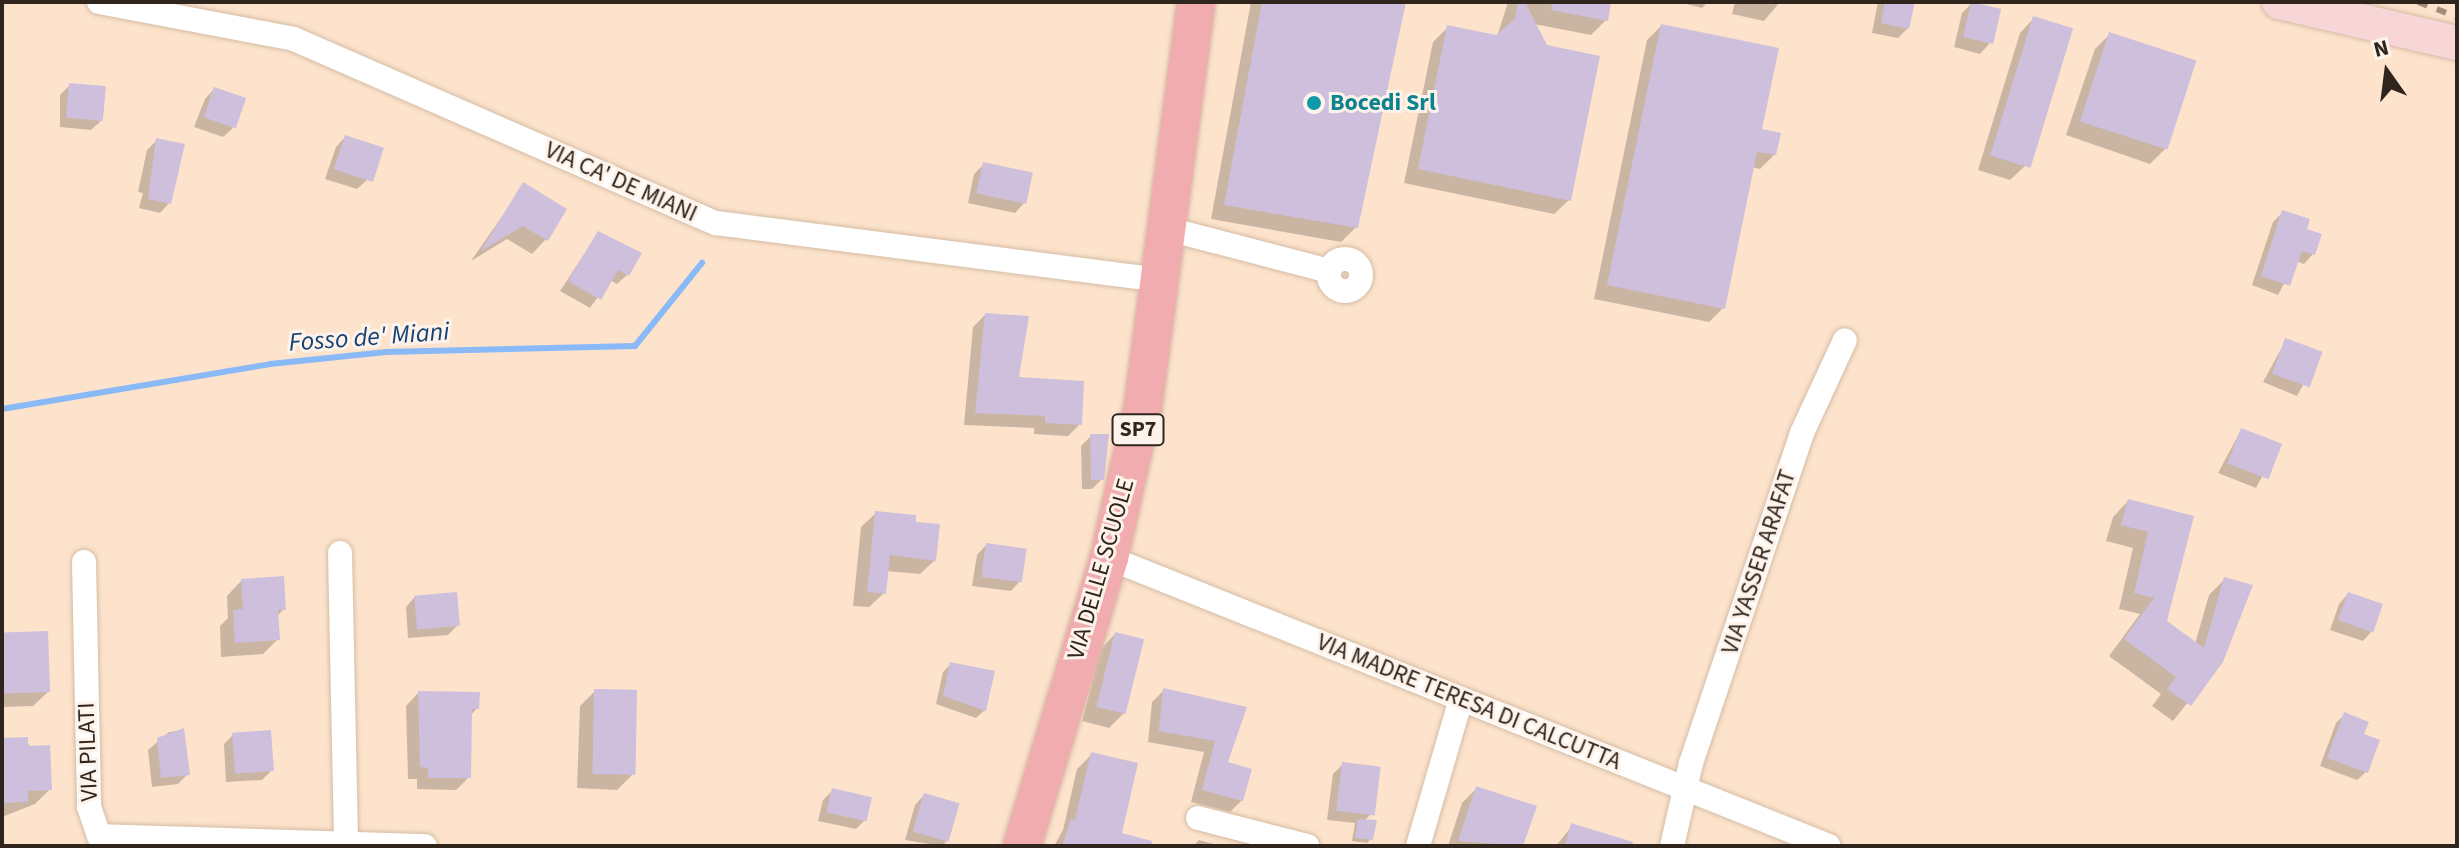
<!DOCTYPE html>
<html>
<head>
<meta charset="utf-8">
<style>
  body { margin:0 }
  #map { position:relative; width:2459px; height:848px; overflow:hidden; background:#fde3cc; font-family:"Source Sans 3",sans-serif }
  div>[style] { position:absolute }
  [style*='--x'] { left:calc(var(--x)*1px); top:calc(var(--y)*1px); width:calc(var(--w)*1px); rotate:calc(var(--a)*1deg) }
  .shadow>* { inset:0; background:#0003 }
  .stream>* { height:6px; margin:-3px; padding:0 3px; transform-origin:3px; border-radius:3px; background:#8ab9f7 }
  .building>* { inset:0; background:#cebfdc; transform-origin:0 0 }
  .roads { filter:drop-shadow(0 0 2px #d5bca5) drop-shadow(0 0 2px #d5bca5) }
  .minor>* { height:24px; margin:-12px; padding:0 12px; transform-origin:12px; border-radius:12px; background:#fff }
  .minor>.ring { margin:-12px; padding:0; box-sizing:content-box; background:none; border:24px solid #fff; border-radius:50% }
  .secondary>* { height:34px; margin:-17px; padding:0 17px; transform-origin:17px; border-radius:17px; background:#f8d5d7 }
  .primary>* { height:38px; margin:-19px; padding:0 19px; transform-origin:19px; border-radius:19px; background:#f1acaf }
  .rail>* { height:6px; margin-top:-3px; transform-origin:0; background:repeating-linear-gradient(90deg,#a08d7d 0 10px,transparent 0 20px) }
  .dots>* { width:22px; height:22px; translate:-50% -50%; box-sizing:border-box; border:4px solid #fef3ea; border-radius:50% }
  span { translate:-50% -50%; white-space:nowrap; text-align:center; line-height:1.15; -webkit-text-stroke:6px #fef3ea; paint-order:stroke }
  .shield-label span { padding:2px 6px; background:#fef3ea; border:2px solid; border-radius:6px; -webkit-text-stroke-width:0 }
  .shield-label { font-size:22px; color:#2f251d; font-weight:700 }
  .culture-label { font-size:24px; color:#0d838f; font-weight:700 }
  .left { translate:0 -50%; text-align:left }
  .street-label { font-size:24px; color:#2f251d }
  .water-label { font-size:26px; color:#134178; font-style:italic }
  .frame { position:absolute; inset:0; border:4px solid #2f251d; pointer-events:none }
  .north { position:absolute; left:2347px; top:32px; width:80px; height:80px; -webkit-text-stroke:6px #fef3ea; paint-order:stroke; rotate:346deg; font-size:22px; font-weight:700; line-height:32px; text-align:center; color:#2f251d }
  .north::after { content:''; display:block; margin:auto; width:28px; height:36px; background:#2f251d; clip-path:polygon(50% 0,100% 100%,50% 72%,0 100%) }
</style>
</head>
<body>
<div id="map">
  <div class="shadow">
    <i style="clip-path:polygon(1251px 2px,1404px 2px,1356px 227px,1341px 242px,1211px 219px)"></i>
    <i style="clip-path:polygon(1508px 2px,1609px 2px,1606px 20px,1591px 35px,1534px 24px,1569px 200px,1554px 214px,1404px 183px,1433px 42px,1448px 27px,1497px 37px)"></i>
    <i style="clip-path:polygon(1678px 2px,1708px 2px,1702px 8px)"></i>
    <i style="clip-path:polygon(1735px 2px,1780px 2px,1764px 21px,1732px 14px)"></i>
    <i style="clip-path:polygon(1878px 2px,1913px 2px,1908px 28px,1898px 38px,1872px 33px)"></i>
    <i style="clip-path:polygon(1972px 3px,1989px 44px,1980px 54px,1954px 47px,1962px 13px)"></i>
    <i style="clip-path:polygon(2034px 18px,2025px 166px,2010px 180px,1978px 170px,2020px 33px)"></i>
    <i style="clip-path:polygon(1661px 26px,1760px 131px,1775px 154px,1760px 169px,1752px 167px,1723px 308px,1709px 322px,1594px 299px,1647px 40px)"></i>
    <i style="clip-path:polygon(2110px 34px,2165px 149px,2150px 164px,2066px 135px,2095px 49px)"></i>
    <i style="clip-path:polygon(70px 85px,101px 121px,91px 130px,60px 127px,60px 95px)"></i>
    <i style="clip-path:polygon(214px 89px,233px 128px,223px 137px,194px 127px,205px 99px)"></i>
    <i style="clip-path:polygon(345px 137px,367px 180px,357px 189px,325px 179px,336px 147px)"></i>
    <i style="clip-path:polygon(157px 140px,169px 203px,160px 213px,139px 208px,143px 193px,138px 192px,147px 150px)"></i>
    <i style="clip-path:polygon(984px 164px,1024px 203px,1015px 213px,968px 203px,974px 174px)"></i>
    <i style="clip-path:polygon(524px 185px,546px 239px,532px 254px,507px 239px,471px 261px)"></i>
    <i style="clip-path:polygon(2283px 212px,2304px 230px,2313px 254px,2304px 264px,2296px 261px,2278px 295px,2252px 285px,2273px 222px)"></i>
    <i style="clip-path:polygon(598px 233px,627px 275px,617px 284px,610px 280px,590px 308px,560px 291px)"></i>
    <i style="clip-path:polygon(985px 315px,1017px 379px,1080px 424px,1068px 436px,1034px 434px,1034px 428px,964px 425px,973px 327px)"></i>
    <i style="clip-path:polygon(2286px 340px,2320px 354px,2297px 396px,2263px 382px)"></i>
    <i style="clip-path:polygon(2241px 430px,2279px 445px,2256px 488px,2218px 473px)"></i>
    <i style="clip-path:polygon(1091px 436px,1102px 479px,1092px 489px,1082px 489px,1081px 446px)"></i>
    <i style="clip-path:polygon(2128px 501px,2191px 518px,2165px 622px,2195px 644px,2209px 595px,2225px 579px,2221px 661px,2173px 721px,2152px 706px,2161px 694px,2109px 656px,2140px 614px,2119px 609px,2133px 548px,2106px 541px,2113px 517px)"></i>
    <i style="clip-path:polygon(876px 513px,913px 524px,935px 560px,920px 574px,886px 571px,884px 593px,869px 607px,853px 606px,861px 527px)"></i>
    <i style="clip-path:polygon(986px 545px,1020px 581px,1011px 591px,972px 586px,977px 555px)"></i>
    <i style="clip-path:polygon(241px 581px,284px 609px,276px 617px,278px 639px,263px 654px,221px 657px,220px 626px,228px 618px,227px 596px)"></i>
    <i style="clip-path:polygon(2348px 594px,2372px 631px,2363px 641px,2330px 630px,2339px 604px)"></i>
    <i style="clip-path:polygon(415px 597px,458px 625px,448px 635px,408px 638px,406px 607px)"></i>
    <i style="clip-path:polygon(1115px 634px,1124px 713px,1109px 728px,1082px 721px,1101px 649px)"></i>
    <i style="clip-path:polygon(2px 635px,48px 692px,33px 706px,2px 707px)"></i>
    <i style="clip-path:polygon(951px 664px,985px 710px,976px 718px,936px 704px,943px 672px)"></i>
    <i style="clip-path:polygon(1164px 690px,1245px 708px,1225px 763px,1242px 800px,1230px 812px,1191px 802px,1204px 752px,1148px 742px,1152px 702px)"></i>
    <i style="clip-path:polygon(595px 691px,632px 775px,617px 790px,577px 788px,580px 706px)"></i>
    <i style="clip-path:polygon(418px 693px,477px 708px,470px 716px,469px 777px,456px 790px,417px 789px,417px 779px,408px 779px,406px 706px)"></i>
    <i style="clip-path:polygon(2345px 714px,2362px 735px,2366px 772px,2357px 780px,2320px 766px,2336px 723px)"></i>
    <i style="clip-path:polygon(183px 730px,188px 774px,178px 784px,152px 787px,148px 750px,169px 732px)"></i>
    <i style="clip-path:polygon(233px 735px,272px 770px,262px 780px,226px 782px,224px 744px)"></i>
    <i style="clip-path:polygon(26px 739px,50px 789px,35px 804px,2px 817px,2px 740px)"></i>
    <i style="clip-path:polygon(1092px 754px,1120px 834px,1143px 846px,1054px 846px,1063px 830px,1077px 769px)"></i>
    <i style="clip-path:polygon(1343px 764px,1371px 814px,1364px 821px,1371px 839px,1367px 843px,1352px 841px,1355px 823px,1327px 820px,1333px 774px)"></i>
    <i style="clip-path:polygon(1477px 788px,1534px 807px,1521px 846px,1448px 846px,1462px 803px)"></i>
    <i style="clip-path:polygon(833px 790px,865px 820px,856px 829px,818px 821px,823px 800px)"></i>
    <i style="clip-path:polygon(924px 795px,948px 840px,942px 846px,905px 840px,915px 805px)"></i>
    <i style="clip-path:polygon(1572px 826px,1629px 846px,1556px 846px)"></i>
    <i style="clip-path:polygon(1199px 840px,1221px 846px,1193px 846px)"></i>
  </div>
  <div class="stream">
    <i style="--x:2;--y:409;--w:272;--a:-9.5"></i>
    <i style="--x:270;--y:364;--w:117;--a:-5.9"></i>
    <i style="--x:386;--y:352;--w:249;--a:-1.4"></i>
    <i style="--x:635;--y:346;--w:107;--a:-51.1"></i>
  </div>
  <div class="building">
    <i style="clip-path:polygon(1262px 2px,1406px 2px,1358px 228px,1224px 205px)"></i>
    <i style="clip-path:polygon(1518px 2px,1525px 2px,1547px 45px,1600px 56px,1571px 201px,1418px 169px,1447px 25px,1496px 35px,1515px 19px)"></i>
    <i style="clip-path:polygon(1552px 2px,1611px 2px,1608px 21px,1551px 10px)"></i>
    <i style="clip-path:polygon(1885px 2px,1915px 2px,1909px 29px,1881px 23px)"></i>
    <i style="left:1971px;top:2px;width:31px;height:36px;rotate:13deg"></i>
    <i style="left:2033px;top:16px;width:42px;height:146px;rotate:17deg"></i>
    <i style="clip-path:polygon(1661px 24px,1779px 48px,1762px 129px,1781px 133px,1776px 155px,1757px 152px,1725px 309px,1607px 285px)"></i>
    <i style="left:2109px;top:32px;width:92px;height:94px;rotate:18deg"></i>
    <i style="left:69px;top:83px;width:37px;height:35px;rotate:5deg"></i>
    <i style="left:214px;top:87px;width:34px;height:32px;rotate:19deg"></i>
    <i style="left:345px;top:135px;width:41px;height:36px;rotate:18deg"></i>
    <i style="clip-path:polygon(156px 138px,185px 144px,171px 204px,148px 199px)"></i>
    <i style="left:983px;top:162px;width:51px;height:32px;rotate:12deg"></i>
    <i style="clip-path:polygon(523px 182px,567px 209px,548px 241px,523px 226px,481px 251px)"></i>
    <i style="clip-path:polygon(2282px 210px,2310px 219px,2307px 229px,2322px 234px,2315px 255px,2302px 251px,2290px 286px,2261px 276px)"></i>
    <i style="clip-path:polygon(598px 231px,642px 253px,629px 276px,618px 270px,601px 300px,568px 281px)"></i>
    <i style="clip-path:polygon(985px 313px,1029px 316px,1019px 377px,1084px 381px,1082px 425px,1045px 423px,1045px 416px,975px 413px)"></i>
    <i style="left:2285px;top:338px;width:40px;height:38px;rotate:20deg"></i>
    <i style="left:2241px;top:428px;width:44px;height:38px;rotate:21deg"></i>
    <i style="clip-path:polygon(1090px 434px,1109px 434px,1104px 480px,1091px 480px)"></i>
    <i style="clip-path:polygon(2128px 499px,2194px 516px,2167px 621px,2204px 648px,2224px 577px,2253px 585px,2223px 662px,2191px 706px,2167px 689px,2176px 677px,2124px 639px,2154px 598px,2134px 593px,2148px 532px,2121px 525px)"></i>
    <i style="clip-path:polygon(875px 511px,916px 515px,916px 522px,940px 524px,936px 561px,890px 555px,886px 594px,867px 592px)"></i>
    <i style="left:986px;top:543px;width:41px;height:34px;rotate:8deg"></i>
    <i style="clip-path:polygon(284px 576px,286px 610px,278px 610px,280px 640px,235px 643px,233px 610px,243px 609px,241px 579px)"></i>
    <i style="left:457px;top:592px;width:34px;height:43px;rotate:85deg"></i>
    <i style="left:2348px;top:592px;width:37px;height:30px;rotate:19deg"></i>
    <i style="left:48px;top:631px;width:61px;height:46px;rotate:88deg"></i>
    <i style="left:1115px;top:632px;width:30px;height:77px;rotate:14deg"></i>
    <i style="clip-path:polygon(950px 662px,995px 671px,986px 711px,943px 696px)"></i>
    <i style="clip-path:polygon(1163px 688px,1247px 707px,1228px 762px,1252px 769px,1243px 801px,1202px 790px,1215px 741px,1159px 731px)"></i>
    <i style="left:594px;top:689px;width:43px;height:85px;rotate:1deg"></i>
    <i style="clip-path:polygon(418px 691px,480px 692px,479px 709px,472px 709px,471px 778px,428px 778px,428px 768px,420px 767px)"></i>
    <i style="clip-path:polygon(2344px 712px,2369px 722px,2364px 734px,2380px 740px,2368px 773px,2327px 758px)"></i>
    <i style="clip-path:polygon(184px 728px,190px 775px,161px 778px,157px 738px)"></i>
    <i style="left:271px;top:730px;width:41px;height:39px;rotate:86deg"></i>
    <i style="clip-path:polygon(28px 737px,28px 746px,50px 745px,52px 790px,28px 791px,28px 802px,3px 803px,2px 738px)"></i>
    <i style="clip-path:polygon(1091px 752px,1138px 763px,1122px 833px,1152px 841px,1152px 846px,1062px 846px,1071px 819px,1075px 820px)"></i>
    <i style="left:1342px;top:762px;width:39px;height:49px;rotate:7deg"></i>
    <i style="clip-path:polygon(1476px 786px,1537px 806px,1523px 846px,1458px 841px)"></i>
    <i style="left:832px;top:788px;width:41px;height:25px;rotate:13deg"></i>
    <i style="left:924px;top:793px;width:37px;height:40px;rotate:16deg"></i>
    <i style="clip-path:polygon(1358px 819px,1377px 820px,1373px 840px,1355px 838px)"></i>
    <i style="clip-path:polygon(1571px 823px,1633px 842px,1632px 846px,1565px 846px)"></i>
  </div>
  <div class="roads">
    <div class="minor">
      <i style="--x:99;--y:2;--w:198;--a:10.7"></i>
      <i style="--x:294;--y:39;--w:460;--a:23.6"></i>
      <i style="--x:716;--y:223;--w:451;--a:7.3"></i>
      <i style="--x:1168;--y:229;--w:166;--a:14.6"></i>
      <i class="ring" style="left:1329px;top:259px;width:8px;height:8px"></i>
      <i style="--x:340;--y:553;--w:289;--a:88.8"></i>
      <i style="--x:1109;--y:558;--w:775;--a:21.8"></i>
      <i style="--x:84;--y:562;--w:245;--a:88.8"></i>
      <i style="--x:89;--y:807;--w:31;--a:71"></i>
      <i style="--x:99;--y:836;--w:326;--a:1.8"></i>
      <i style="--x:1198;--y:818;--w:113;--a:14.4"></i>
      <i style="--x:1418;--y:846;--w:153;--a:-73.7"></i>
      <i style="--x:1672;--y:846;--w:85;--a:-77.1"></i>
      <i style="--x:1691;--y:763;--w:348;--a:-71.4"></i>
      <i style="--x:1802;--y:433;--w:102;--a:-65.2"></i>
    </div>
    <div class="secondary">
      <i style="--x:2279;--y:2;--w:183;--a:13"></i>
    </div>
    <div class="primary">
      <i style="--x:1022;--y:846;--w:301;--a:-73.2"></i>
      <i style="--x:1109;--y:558;--w:156;--a:-77.4"></i>
      <i style="--x:1143;--y:406;--w:407;--a:-82.5"></i>
    </div>
  </div>
  <div class="rail">
    <i style="--x:2418;--y:2;--w:42;--a:21"></i>
  </div>
  <div class="dots">
    <i style="left:1314px;top:103px;background:#0f9aa8"></i>
  </div>
  <div class="shield-label">
    <span style="left:1138px;top:430px">SP7</span>
  </div>
  <div class="culture-label">
    <span class="left" style="left:1330px;top:103px">Bocedi Srl</span>
  </div>
  <div class="street-label">
    <span style="left:621px;top:182px;rotate:24deg">VIA CA' DE MIANI</span>
    <span style="left:1759px;top:562px;rotate:-72deg">VIA YASSER ARAFAT</span>
    <span style="left:1101px;top:569px;rotate:-74deg">VIA DELLE SCUOLE</span>
    <span style="left:1469px;top:702px;rotate:22deg">VIA MADRE TERESA DI CALCUTTA</span>
    <span style="left:88px;top:752px;rotate:-92deg">VIA PILATI</span>
  </div>
  <div class="water-label">
    <span style="left:369px;top:337px;rotate:-4deg">Fosso de' Miani</span>
  </div>
  <div class="frame"></div>
  <div class="north">N</div>
</div>
</body>
</html>
